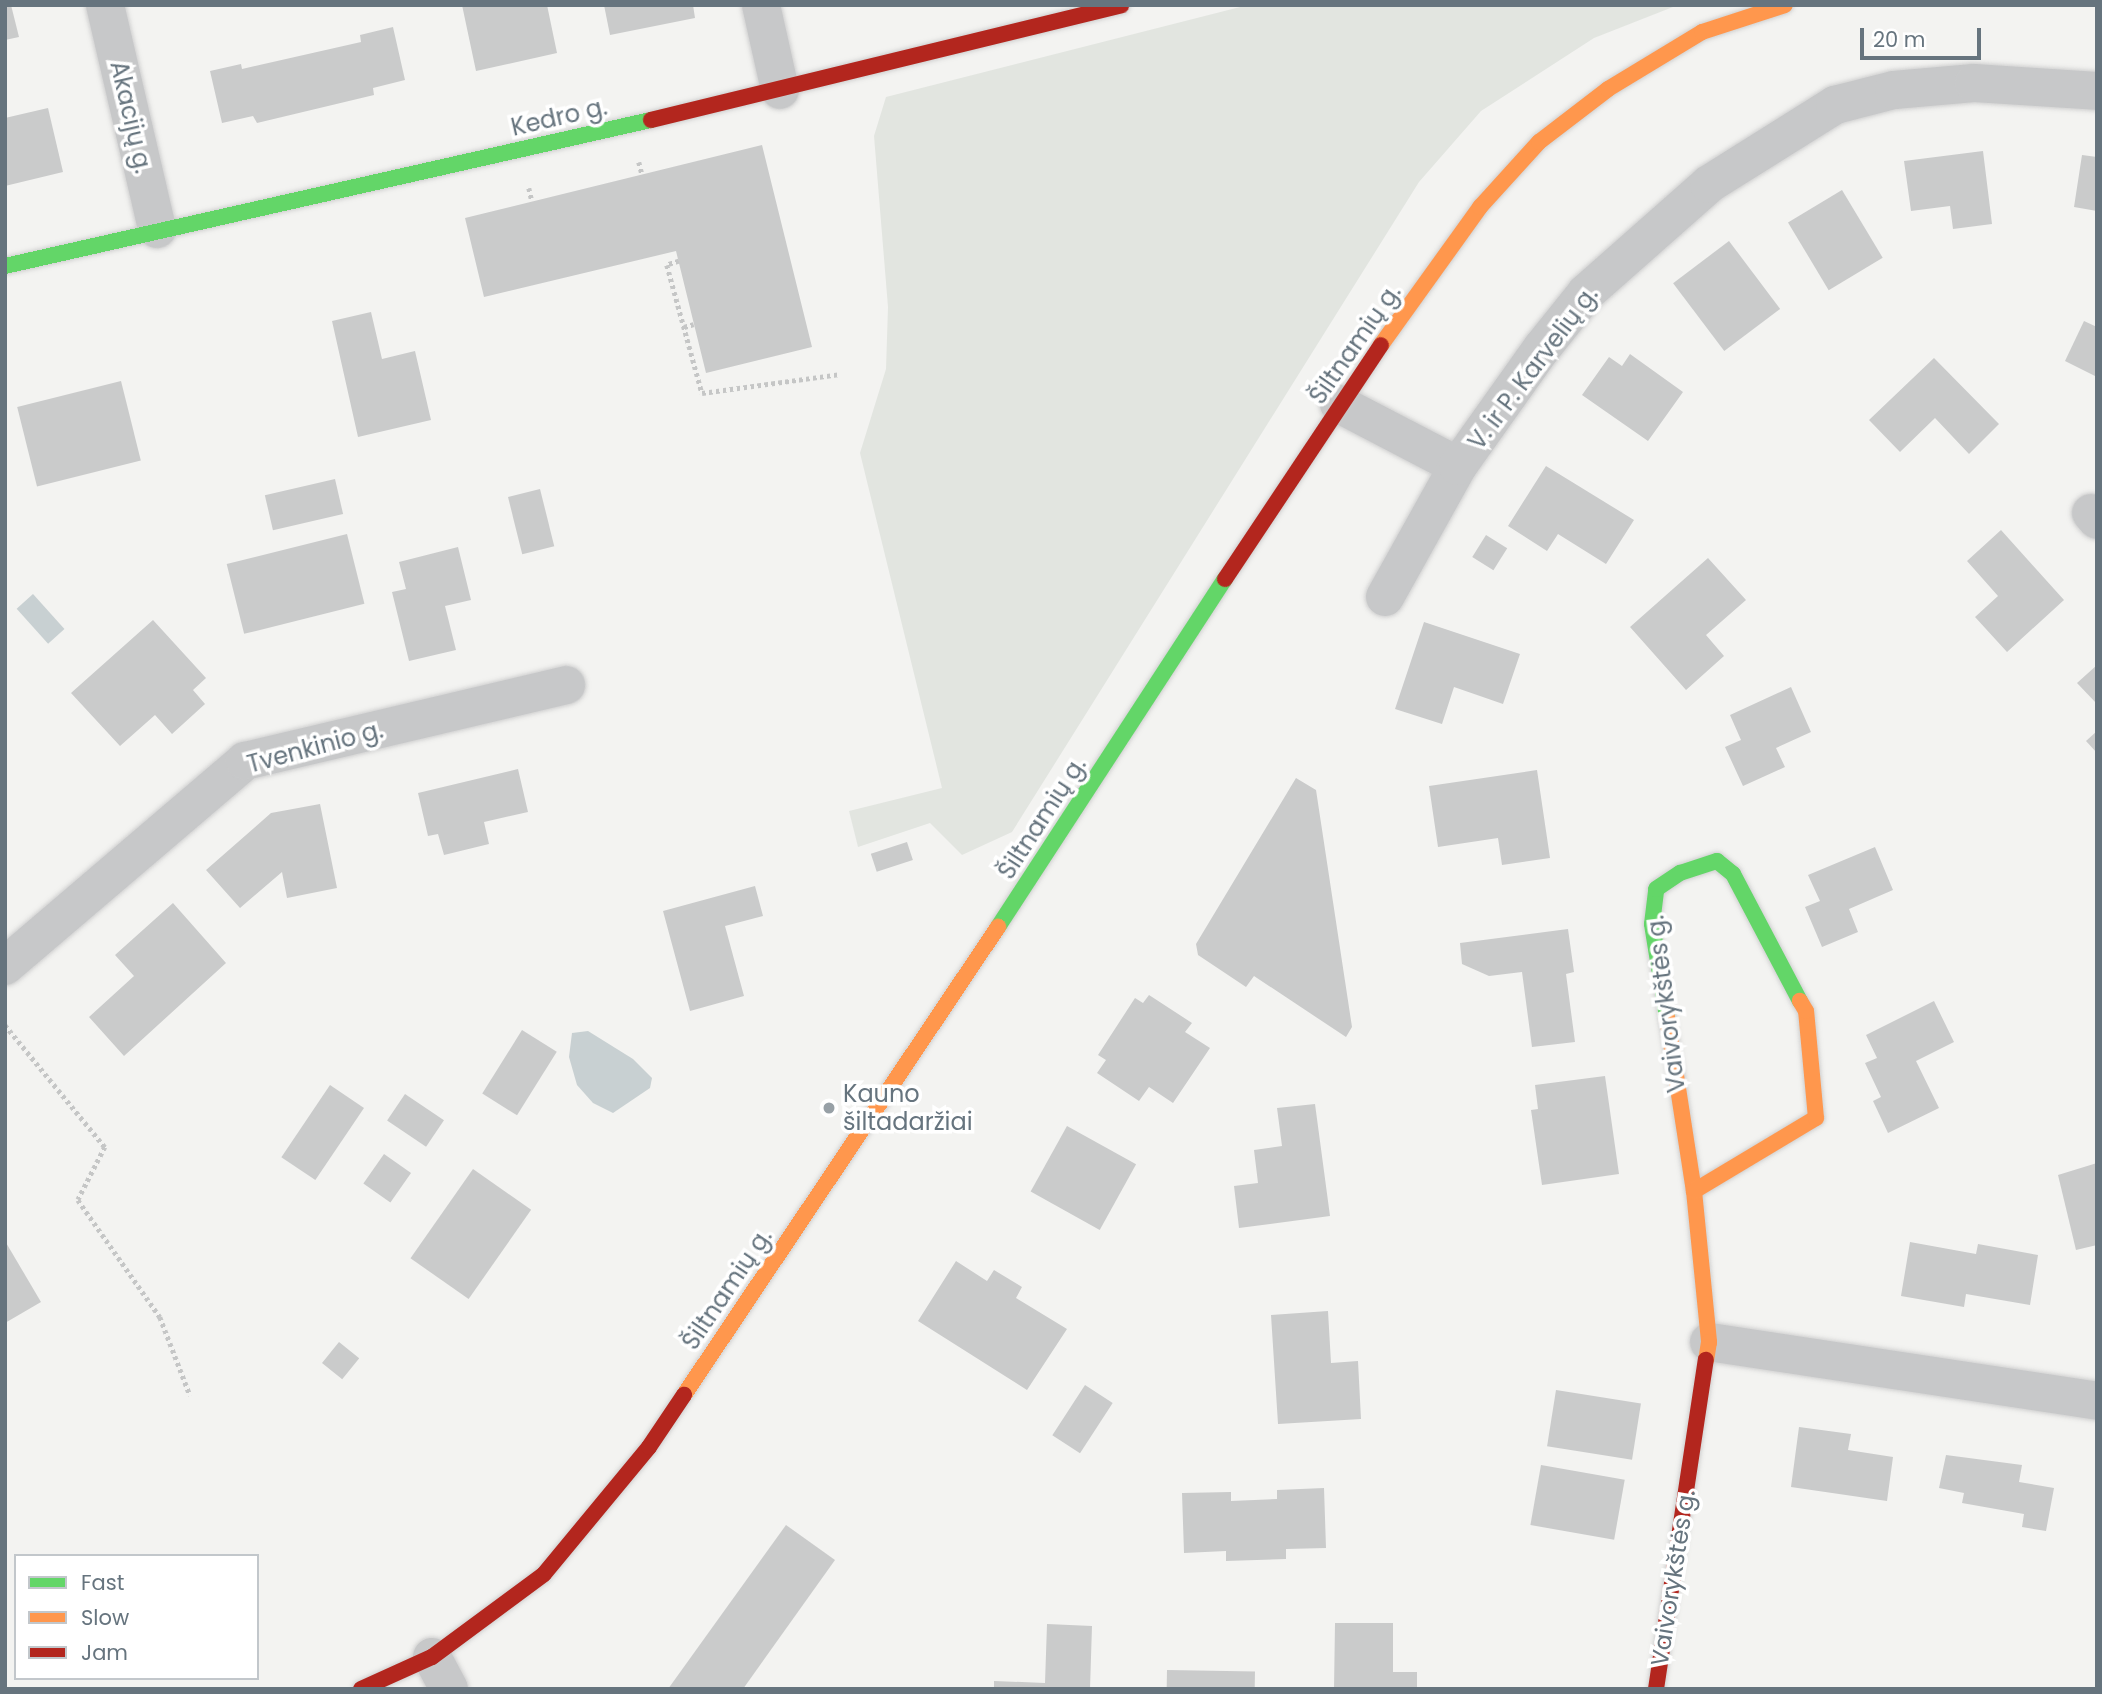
<!DOCTYPE html>
<html>
<head>
<meta charset="utf-8">
<style>
  body { margin:0 }
  #map { position:relative; width:2102px; height:1694px; overflow:hidden; background:#f3f3f1; font-family:Poppins,sans-serif }
  div>[style] { position:absolute }
  [style*='--x'] { left:calc(var(--x)*1px); top:calc(var(--y)*1px); width:calc(var(--w)*1px); rotate:calc(var(--a)*1deg) }
  .green>* { inset:0; background:#e2e5e0 }
  .water>* { inset:0; background:#c8d0d2; transform-origin:0 0 }
  .building>* { inset:0; background:#cacbcb; transform-origin:0 0 }
  .path>* { height:4.5px; margin-top:-2.25px; transform-origin:0; background:repeating-linear-gradient(90deg,#c5c6c6 0 3.5px,transparent 0 7px) }
  .roads { filter:drop-shadow(0 0 2px #d0d0d0) drop-shadow(0 0 2px #d0d0d0) }
  .street>* { height:38px; margin:-19px; padding:0 19px; transform-origin:19px; border-radius:19px; background:#c7c8c9 }
  .fast>* { height:16px; margin:-8px; padding:0 8px; transform-origin:8px; border-radius:8px; background:#63d668 }
  .slow>* { height:16px; margin:-8px; padding:0 8px; transform-origin:8px; border-radius:8px; background:#ff974d }
  .jam>* { height:16px; margin:-8px; padding:0 8px; transform-origin:8px; border-radius:8px; background:#b3261e }
  .dots>* { width:19px; height:19px; translate:-50% -50%; box-sizing:border-box; border:4px solid #fff; border-radius:50% }
  span { translate:-50% -50%; white-space:nowrap; text-align:center; line-height:1.15; -webkit-text-stroke:7px #fff; paint-order:stroke }
  .street-label { font-size:24px; color:#66747e }
  .poi-label { font-size:24px; color:#66747e }
  .left { translate:0 -50%; text-align:left }
  .frame { position:absolute; inset:0; border:7px solid #66747e; pointer-events:none }
  .legend { position:absolute; left:14px; top:1554px; width:245px; height:126px; box-sizing:border-box; background:#fff; border:2px solid #c2c7cb; margin:0; padding:9px 12px; list-style:none; font-size:21px; color:#66747e }
  .legend li { display:flex; align-items:center; gap:14px; height:35px }
  .legend b { width:35px; border:2px solid #c2c7cb }
  .scale { position:absolute; left:1860px; top:28px; width:121px; height:32px; box-sizing:border-box; border:4px solid #66747e; border-top:0; padding-left:9px; font-size:21px; line-height:24px; white-space:nowrap; color:#66747e; -webkit-text-stroke:5px #fff; paint-order:stroke }
</style>
</head>
<body>
<div id="map">
  <div class="green">
    <i style="clip-path:polygon(1248px 5px,1678px 5px,1594px 38px,1481px 111px,1419px 182px,1012px 832px,962px 855px,930px 823px,858px 847px,849px 811px,942px 788px,860px 453px,886px 369px,888px 307px,874px 136px,886px 97px)"></i>
  </div>
  <div class="water">
    <i style="left:33px;top:594px;width:47px;height:22px;rotate:48deg"></i>
    <i style="clip-path:polygon(588px 1031px,633px 1059px,652px 1078px,650px 1088px,613px 1113px,593px 1103px,577px 1085px,569px 1057px,572px 1033px)"></i>
  </div>
  <div class="building">
    <i style="clip-path:polygon(5px 5px,11px 5px,19px 37px,5px 40px)"></i>
    <i style="clip-path:polygon(462px 5px,547px 5px,557px 53px,476px 71px)"></i>
    <i style="clip-path:polygon(604px 5px,693px 5px,695px 18px,610px 35px)"></i>
    <i style="clip-path:polygon(393px 27px,405px 80px,373px 88px,374px 95px,257px 123px,253px 116px,222px 123px,210px 71px,241px 64px,242px 69px,361px 42px,360px 35px)"></i>
    <i style="clip-path:polygon(48px 108px,63px 172px,5px 186px,5px 118px)"></i>
    <i style="clip-path:polygon(762px 145px,812px 347px,706px 373px,676px 251px,484px 297px,465px 218px)"></i>
    <i style="clip-path:polygon(1983px 151px,1992px 224px,1953px 229px,1950px 206px,1911px 211px,1904px 161px)"></i>
    <i style="clip-path:polygon(2082px 155px,2097px 157px,2097px 211px,2074px 207px)"></i>
    <i style="left:1842px;top:190px;width:79px;height:63px;rotate:59deg"></i>
    <i style="left:1729px;top:241px;width:85px;height:70px;rotate:53deg"></i>
    <i style="clip-path:polygon(371px 312px,382px 359px,415px 351px,431px 420px,358px 437px,332px 321px)"></i>
    <i style="clip-path:polygon(2084px 321px,2097px 327px,2097px 377px,2065px 361px)"></i>
    <i style="clip-path:polygon(1630px 354px,1683px 392px,1648px 441px,1582px 395px,1609px 357px,1622px 366px)"></i>
    <i style="clip-path:polygon(1934px 358px,1999px 424px,1969px 454px,1935px 418px,1900px 452px,1869px 420px)"></i>
    <i style="left:121px;top:381px;width:82px;height:107px;rotate:76deg"></i>
    <i style="clip-path:polygon(1546px 466px,1634px 520px,1606px 564px,1558px 534px,1547px 551px,1508px 526px)"></i>
    <i style="left:335px;top:479px;width:36px;height:72px;rotate:77deg"></i>
    <i style="left:540px;top:489px;width:59px;height:33px;rotate:76deg"></i>
    <i style="clip-path:polygon(2001px 530px,2064px 600px,2007px 652px,1975px 617px,1998px 596px,1967px 561px)"></i>
    <i style="left:347px;top:534px;width:72px;height:124px;rotate:76deg"></i>
    <i style="left:1486px;top:535px;width:25px;height:26px;rotate:32deg"></i>
    <i style="clip-path:polygon(458px 547px,471px 600px,445px 606px,456px 650px,409px 661px,392px 592px,406px 589px,399px 562px)"></i>
    <i style="clip-path:polygon(1708px 558px,1746px 600px,1706px 635px,1724px 656px,1686px 690px,1630px 627px)"></i>
    <i style="clip-path:polygon(153px 620px,206px 678px,193px 690px,205px 704px,172px 734px,155px 715px,120px 746px,71px 693px)"></i>
    <i style="clip-path:polygon(1424px 622px,1520px 654px,1503px 704px,1454px 687px,1442px 724px,1395px 709px)"></i>
    <i style="clip-path:polygon(2097px 665px,2097px 704px,2077px 683px)"></i>
    <i style="clip-path:polygon(1791px 687px,1811px 732px,1776px 748px,1785px 767px,1743px 786px,1725px 747px,1741px 740px,1730px 715px)"></i>
    <i style="clip-path:polygon(2097px 731px,2097px 753px,2086px 741px)"></i>
    <i style="clip-path:polygon(518px 769px,528px 812px,484px 822px,489px 844px,444px 855px,438px 834px,428px 836px,418px 793px)"></i>
    <i style="clip-path:polygon(1537px 770px,1550px 858px,1502px 865px,1498px 838px,1438px 847px,1429px 786px)"></i>
    <i style="clip-path:polygon(1296px 778px,1316px 790px,1352px 1027px,1346px 1037px,1254px 976px,1246px 987px,1198px 955px,1196px 944px)"></i>
    <i style="clip-path:polygon(320px 804px,337px 888px,287px 898px,282px 872px,240px 908px,206px 870px,271px 813px)"></i>
    <i style="left:907px;top:842px;width:19px;height:38px;rotate:72deg"></i>
    <i style="clip-path:polygon(1875px 847px,1893px 890px,1849px 909px,1858px 932px,1822px 947px,1805px 907px,1820px 901px,1808px 875px)"></i>
    <i style="clip-path:polygon(755px 886px,763px 916px,725px 926px,744px 996px,690px 1011px,663px 911px)"></i>
    <i style="clip-path:polygon(173px 903px,226px 963px,124px 1056px,89px 1017px,134px 976px,115px 955px)"></i>
    <i style="clip-path:polygon(1568px 929px,1574px 972px,1566px 974px,1575px 1042px,1532px 1047px,1522px 972px,1489px 976px,1462px 964px,1460px 943px)"></i>
    <i style="clip-path:polygon(1149px 995px,1192px 1023px,1185px 1032px,1210px 1048px,1173px 1103px,1149px 1087px,1139px 1101px,1097px 1073px,1106px 1060px,1098px 1055px,1135px 998px,1143px 1003px)"></i>
    <i style="clip-path:polygon(1934px 1001px,1954px 1042px,1916px 1061px,1939px 1108px,1888px 1133px,1873px 1101px,1881px 1097px,1865px 1063px,1877px 1058px,1866px 1035px)"></i>
    <i style="left:522px;top:1030px;width:41px;height:75px;rotate:32deg"></i>
    <i style="clip-path:polygon(1605px 1076px,1619px 1174px,1542px 1185px,1531px 1110px,1538px 1109px,1535px 1085px)"></i>
    <i style="left:330px;top:1085px;width:41px;height:87px;rotate:34deg"></i>
    <i style="left:405px;top:1094px;width:47px;height:32px;rotate:34deg"></i>
    <i style="clip-path:polygon(1315px 1104px,1330px 1216px,1239px 1228px,1234px 1186px,1258px 1183px,1254px 1150px,1282px 1146px,1277px 1108px)"></i>
    <i style="left:1067px;top:1126px;width:79px;height:75px;rotate:29deg"></i>
    <i style="left:384px;top:1154px;width:33px;height:36px;rotate:35deg"></i>
    <i style="clip-path:polygon(2097px 1163px,2097px 1245px,2076px 1250px,2058px 1175px)"></i>
    <i style="left:473px;top:1169px;width:71px;height:109px;rotate:35deg"></i>
    <i style="clip-path:polygon(5px 1241px,41px 1302px,5px 1323px)"></i>
    <i style="clip-path:polygon(1910px 1242px,1976px 1254px,1978px 1244px,2038px 1255px,2030px 1305px,1966px 1294px,1964px 1307px,1901px 1296px)"></i>
    <i style="clip-path:polygon(956px 1261px,987px 1281px,994px 1270px,1022px 1287px,1016px 1298px,1067px 1329px,1027px 1390px,918px 1321px)"></i>
    <i style="clip-path:polygon(1328px 1311px,1331px 1363px,1358px 1361px,1361px 1419px,1278px 1424px,1271px 1315px)"></i>
    <i style="left:339px;top:1342px;width:26px;height:27px;rotate:39deg"></i>
    <i style="left:1085px;top:1385px;width:33px;height:60px;rotate:33deg"></i>
    <i style="left:1556px;top:1390px;width:86px;height:57px;rotate:9deg"></i>
    <i style="clip-path:polygon(1799px 1427px,1851px 1434px,1848px 1450px,1893px 1457px,1887px 1501px,1791px 1487px)"></i>
    <i style="clip-path:polygon(1946px 1455px,2022px 1465px,2019px 1482px,2054px 1488px,2046px 1531px,2022px 1527px,2024px 1514px,1962px 1503px,1964px 1493px,1939px 1488px)"></i>
    <i style="left:1541px;top:1465px;width:85px;height:61px;rotate:10deg"></i>
    <i style="clip-path:polygon(1324px 1488px,1326px 1548px,1286px 1549px,1286px 1559px,1226px 1561px,1226px 1551px,1184px 1553px,1182px 1493px,1231px 1492px,1231px 1501px,1277px 1499px,1277px 1490px)"></i>
    <i style="clip-path:polygon(786px 1525px,835px 1560px,743px 1689px,668px 1689px)"></i>
    <i style="clip-path:polygon(1335px 1623px,1393px 1623px,1393px 1672px,1417px 1672px,1417px 1689px,1334px 1689px)"></i>
    <i style="clip-path:polygon(1047px 1624px,1092px 1626px,1090px 1689px,994px 1689px,994px 1681px,1045px 1683px)"></i>
    <i style="left:1167px;top:1670px;width:88px;height:19px;rotate:1deg"></i>
  </div>
  <div class="path">
    <i style="--x:639;--y:162;--w:12;--a:76"></i>
    <i style="--x:529;--y:188;--w:13;--a:77"></i>
    <i style="--x:679;--y:261;--w:13;--a:162"></i>
    <i style="--x:667;--y:265;--w:133;--a:74.7"></i>
    <i style="--x:702;--y:393;--w:139;--a:-7.8"></i>
    <i style="--x:684;--y:327;--w:10;--a:-17"></i>
    <i style="--x:5;--y:1025;--w:158;--a:50.7"></i>
    <i style="--x:105;--y:1147;--w:59;--a:117"></i>
    <i style="--x:78;--y:1200;--w:143;--a:55"></i>
    <i style="--x:160;--y:1317;--w:84;--a:69"></i>
  </div>
  <div class="roads">
    <div class="street">
      <i style="--x:105;--y:5;--w:230;--a:76.9"></i>
      <i style="--x:761;--y:5;--w:87;--a:77.4"></i>
      <i style="--x:1339;--y:404;--w:134;--a:27.5"></i>
      <i style="--x:2091;--y:513;--w:9;--a:49"></i>
      <i style="--x:1385;--y:597;--w:150;--a:-60.9"></i>
      <i style="--x:1458;--y:466;--w:145;--a:-54.6"></i>
      <i style="--x:1542;--y:348;--w:70;--a:-51.3"></i>
      <i style="--x:1586;--y:293;--w:164;--a:-41.5"></i>
      <i style="--x:1709;--y:184;--w:149;--a:-32.1"></i>
      <i style="--x:1835;--y:105;--w:61;--a:-14.3"></i>
      <i style="--x:1894;--y:90;--w:80;--a:-5"></i>
      <i style="--x:1974;--y:83;--w:123;--a:3.7"></i>
      <i style="--x:5;--y:966;--w:316;--a:-40.5"></i>
      <i style="--x:245;--y:761;--w:330;--a:-13.3"></i>
      <i style="--x:1709;--y:1342;--w:392;--a:8.6"></i>
      <i style="--x:432;--y:1657;--w:36;--a:62"></i>
    </div>
    <div class="fast">
      <i style="--x:5;--y:266;--w:662;--a:-12.74"></i>
      <i style="--x:998;--y:927;--w:415;--a:-56.9"></i>
      <i style="--x:1667;--y:1017;--w:94;--a:-99.2"></i>
      <i style="--x:1652;--y:924;--w:35;--a:-83"></i>
      <i style="--x:1656;--y:889;--w:29;--a:-34"></i>
      <i style="--x:1680;--y:873;--w:39;--a:-18"></i>
      <i style="--x:1717;--y:861;--w:21;--a:39"></i>
      <i style="--x:1733;--y:874;--w:144;--a:62.2"></i>
    </div>
    <div class="slow">
      <i style="--x:1381;--y:345;--w:170;--a:-54.3"></i>
      <i style="--x:1480;--y:207;--w:88;--a:-47.8"></i>
      <i style="--x:1539;--y:142;--w:87;--a:-37.5"></i>
      <i style="--x:1608;--y:89;--w:110;--a:-31.2"></i>
      <i style="--x:1702;--y:32;--w:87;--a:-18"></i>
      <i style="--x:1667;--y:1017;--w:176;--a:81.2"></i>
      <i style="--x:1694;--y:1191;--w:152;--a:84.3"></i>
      <i style="--x:1709;--y:1342;--w:18;--a:99"></i>
      <i style="--x:1694;--y:1191;--w:142;--a:-30.9"></i>
      <i style="--x:1816;--y:1118;--w:107;--a:-95.3"></i>
      <i style="--x:1806;--y:1011;--w:12;--a:-121"></i>
      <i style="--x:684;--y:1395;--w:564;--a:-56.14"></i>
    </div>
    <div class="jam">
      <i style="--x:651;--y:120;--w:484;--a:-13.7"></i>
      <i style="--x:1225;--y:579;--w:281;--a:-56.3"></i>
      <i style="--x:361;--y:1689;--w:78;--a:-24.3"></i>
      <i style="--x:432;--y:1657;--w:139;--a:-36.5"></i>
      <i style="--x:544;--y:1574;--w:165;--a:-50.4"></i>
      <i style="--x:649;--y:1447;--w:63;--a:-56.1"></i>
      <i style="--x:1656;--y:1689;--w:333;--a:-81.4"></i>
    </div>
  </div>
  <div class="dots">
    <i style="left:829px;top:1108px;background:#97a0a6"></i>
  </div>
  <div class="street-label">
    <span style="left:131px;top:117px;rotate:77deg">Akacijų g.</span>
    <span style="left:559px;top:117px;rotate:-13deg">Kedro g.</span>
    <span style="left:1355px;top:344px;rotate:-55deg">Šiltnamių g.</span>
    <span style="left:1533px;top:368px;rotate:-53deg">V. ir P. Karvelių g.</span>
    <span style="left:315px;top:747px;rotate:-15deg">Tvenkinio g.</span>
    <span style="left:1042px;top:818px;rotate:-57deg">Šiltnamių g.</span>
    <span style="left:1666px;top:1004px;rotate:-97deg">Vaivorykštės g.</span>
    <span style="left:727px;top:1289px;rotate:-56deg">Šiltnamių g.</span>
    <span style="left:1673px;top:1578px;rotate:-81deg">Vaivorykštės g.</span>
  </div>
  <div class="poi-label">
    <span class="left" style="left:843px;top:1108px">Kauno<br>šiltadaržiai</span>
  </div>
  <div class="frame"></div>
  <ul class="legend">
  <li><b style="height:9px;background:#63d668"></b>Fast</li>
  <li><b style="height:9px;background:#ff974d"></b>Slow</li>
  <li><b style="height:9px;background:#b3261e"></b>Jam</li>
  </ul>
  <div class="scale">20 m</div>
</div>
</body>
</html>
